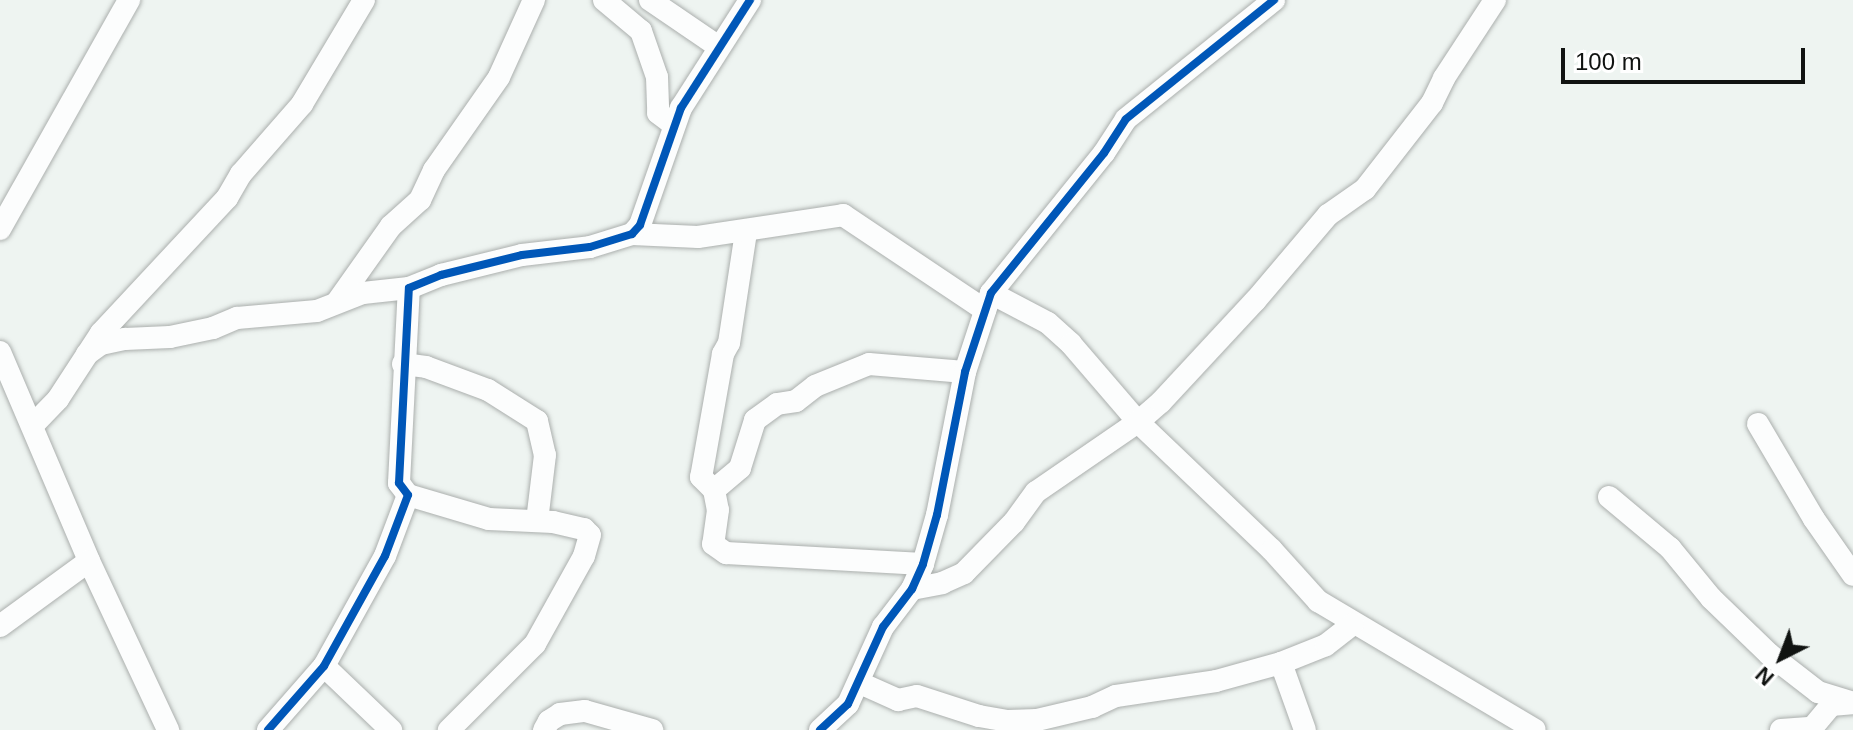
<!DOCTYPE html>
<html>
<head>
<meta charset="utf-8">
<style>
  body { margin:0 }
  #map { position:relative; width:1853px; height:730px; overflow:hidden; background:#eef4f1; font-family:Helvetica,sans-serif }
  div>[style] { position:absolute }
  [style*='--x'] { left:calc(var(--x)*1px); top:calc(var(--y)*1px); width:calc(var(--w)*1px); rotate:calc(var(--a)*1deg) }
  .roads { filter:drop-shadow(0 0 2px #abafad) drop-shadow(0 0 2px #abafad) }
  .minor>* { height:22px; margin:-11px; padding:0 11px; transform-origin:11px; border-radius:11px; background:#fcfdfd }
  .cycleway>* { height:8px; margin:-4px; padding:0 4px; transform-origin:4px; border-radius:4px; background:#0057b8 }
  span { translate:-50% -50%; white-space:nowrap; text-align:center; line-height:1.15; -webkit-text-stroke:7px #fff; paint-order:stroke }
  .north { position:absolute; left:1741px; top:618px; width:80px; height:80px; -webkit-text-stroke:6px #fff; paint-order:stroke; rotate:222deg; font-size:22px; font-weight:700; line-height:32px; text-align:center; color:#101311 }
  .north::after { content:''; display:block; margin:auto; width:28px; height:36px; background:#101311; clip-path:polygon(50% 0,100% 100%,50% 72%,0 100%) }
  .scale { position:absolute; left:1561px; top:48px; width:244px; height:36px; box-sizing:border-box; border:4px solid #101311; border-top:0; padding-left:10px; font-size:24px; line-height:28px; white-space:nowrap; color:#101311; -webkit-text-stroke:6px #fff; paint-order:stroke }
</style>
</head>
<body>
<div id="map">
  <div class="roads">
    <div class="minor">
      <i style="--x:604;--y:0;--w:48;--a:40"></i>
      <i style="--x:641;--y:31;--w:49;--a:70.8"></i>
      <i style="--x:657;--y:77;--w:36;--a:88"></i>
      <i style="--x:658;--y:113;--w:20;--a:37"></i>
      <i style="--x:650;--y:0;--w:83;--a:34.3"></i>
      <i style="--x:0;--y:229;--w:263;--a:-60.6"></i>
      <i style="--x:746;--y:232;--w:112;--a:98.7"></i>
      <i style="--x:729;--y:343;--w:13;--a:119"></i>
      <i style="--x:723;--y:354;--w:125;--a:100.1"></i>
      <i style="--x:701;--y:477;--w:18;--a:45"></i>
      <i style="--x:714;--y:490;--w:20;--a:79"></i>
      <i style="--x:718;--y:510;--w:34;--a:98"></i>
      <i style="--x:713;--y:544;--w:16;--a:35"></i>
      <i style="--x:726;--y:553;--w:197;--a:3.2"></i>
      <i style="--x:632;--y:234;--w:66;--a:2.6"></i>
      <i style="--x:698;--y:237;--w:147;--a:-8.6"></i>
      <i style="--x:843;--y:215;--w:171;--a:33.8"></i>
      <i style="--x:991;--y:293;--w:64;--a:27.8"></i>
      <i style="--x:1048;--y:323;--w:31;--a:42"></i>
      <i style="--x:1071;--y:344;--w:103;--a:49.3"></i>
      <i style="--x:1138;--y:422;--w:185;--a:43.7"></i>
      <i style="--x:1272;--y:550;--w:69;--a:48"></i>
      <i style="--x:1318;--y:601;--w:252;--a:30.7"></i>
      <i style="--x:337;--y:302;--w:93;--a:-54.6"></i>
      <i style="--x:391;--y:226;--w:39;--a:-42"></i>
      <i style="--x:420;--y:200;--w:33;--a:-65"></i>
      <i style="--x:434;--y:170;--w:113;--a:-55"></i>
      <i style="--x:499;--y:77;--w:85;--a:-65.6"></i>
      <i style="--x:0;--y:352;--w:227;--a:66.9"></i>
      <i style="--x:89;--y:561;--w:187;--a:64.9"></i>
      <i style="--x:87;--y:354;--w:17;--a:-36"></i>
      <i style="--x:101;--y:344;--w:25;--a:-12"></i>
      <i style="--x:125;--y:339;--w:45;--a:-2.5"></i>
      <i style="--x:170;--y:337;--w:44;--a:-11.8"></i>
      <i style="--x:213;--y:328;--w:26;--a:-23"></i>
      <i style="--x:237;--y:318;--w:80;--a:-5"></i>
      <i style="--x:317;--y:311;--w:49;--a:-21.4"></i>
      <i style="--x:363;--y:293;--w:46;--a:-6.2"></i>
      <i style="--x:403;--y:364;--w:23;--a:7"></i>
      <i style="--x:426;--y:367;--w:66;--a:20.4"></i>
      <i style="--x:488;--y:390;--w:58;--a:32.3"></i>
      <i style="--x:537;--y:421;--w:35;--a:77"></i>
      <i style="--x:545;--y:455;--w:66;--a:96.9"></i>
      <i style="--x:1758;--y:424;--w:110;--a:59.5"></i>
      <i style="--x:1814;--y:519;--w:68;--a:55.1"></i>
      <i style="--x:33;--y:425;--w:36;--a:-46"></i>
      <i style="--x:58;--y:399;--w:79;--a:-56.9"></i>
      <i style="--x:101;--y:333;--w:185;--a:-47"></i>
      <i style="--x:227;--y:198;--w:28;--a:-60"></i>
      <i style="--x:241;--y:174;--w:93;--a:-48.9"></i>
      <i style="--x:302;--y:104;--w:121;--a:-59.2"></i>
      <i style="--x:714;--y:490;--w:34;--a:-40"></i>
      <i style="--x:740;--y:468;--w:50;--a:-72.6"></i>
      <i style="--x:755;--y:420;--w:27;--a:-36"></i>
      <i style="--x:777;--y:404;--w:19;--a:-9"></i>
      <i style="--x:796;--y:401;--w:24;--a:-38"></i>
      <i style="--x:815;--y:386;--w:58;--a:-22.2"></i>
      <i style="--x:869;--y:364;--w:96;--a:4.8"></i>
      <i style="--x:408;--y:495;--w:84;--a:16.5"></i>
      <i style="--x:489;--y:519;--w:64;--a:2.7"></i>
      <i style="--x:553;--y:522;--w:32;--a:13"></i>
      <i style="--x:584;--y:529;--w:8;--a:45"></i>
      <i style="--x:590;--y:535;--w:22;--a:106"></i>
      <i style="--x:584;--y:556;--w:101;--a:119.1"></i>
      <i style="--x:535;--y:644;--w:122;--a:135"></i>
      <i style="--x:1609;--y:497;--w:80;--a:39.9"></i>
      <i style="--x:1670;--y:548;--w:65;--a:50.6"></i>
      <i style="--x:1711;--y:598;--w:81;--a:44"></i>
      <i style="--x:1769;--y:654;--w:62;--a:37.8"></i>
      <i style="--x:1818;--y:692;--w:34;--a:17"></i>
      <i style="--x:912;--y:589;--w:31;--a:-11"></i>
      <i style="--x:942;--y:583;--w:24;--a:-24"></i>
      <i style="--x:964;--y:573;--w:71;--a:-45.6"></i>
      <i style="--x:1014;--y:522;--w:37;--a:-54"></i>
      <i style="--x:1036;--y:492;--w:124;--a:-34.5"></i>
      <i style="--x:1138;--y:422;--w:30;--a:-41"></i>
      <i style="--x:1161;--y:402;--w:138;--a:-47.1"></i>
      <i style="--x:1255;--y:301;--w:113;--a:-49.7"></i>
      <i style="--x:1328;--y:215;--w:45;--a:-35.1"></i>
      <i style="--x:1365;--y:189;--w:109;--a:-52.1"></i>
      <i style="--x:1432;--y:103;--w:28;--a:-64"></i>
      <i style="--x:1444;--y:78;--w:93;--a:-56.8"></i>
      <i style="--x:0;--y:626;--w:110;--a:-36.1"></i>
      <i style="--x:1281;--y:663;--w:71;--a:70.3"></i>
      <i style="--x:324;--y:666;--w:93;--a:43.7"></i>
      <i style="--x:860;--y:683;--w:42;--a:24.1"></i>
      <i style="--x:898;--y:700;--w:19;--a:-12"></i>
      <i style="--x:917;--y:696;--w:65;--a:17.9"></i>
      <i style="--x:979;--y:716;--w:29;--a:10"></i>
      <i style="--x:1008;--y:721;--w:29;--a:-2"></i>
      <i style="--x:1037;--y:720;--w:57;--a:-13.3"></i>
      <i style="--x:1092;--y:707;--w:26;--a:-25"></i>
      <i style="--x:1116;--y:696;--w:101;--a:-8.5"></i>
      <i style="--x:1216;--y:681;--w:67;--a:-15.5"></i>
      <i style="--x:1281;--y:663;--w:48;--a:-21.8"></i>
      <i style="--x:1326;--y:645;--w:34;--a:-38"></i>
      <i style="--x:268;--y:730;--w:85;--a:-48.8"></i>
      <i style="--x:324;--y:666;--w:126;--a:-61"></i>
      <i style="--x:385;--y:556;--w:65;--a:-69.3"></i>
      <i style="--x:408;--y:495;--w:15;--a:-127"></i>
      <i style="--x:399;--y:483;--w:195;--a:-87.1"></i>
      <i style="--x:409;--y:288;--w:35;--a:-22"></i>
      <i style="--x:441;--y:275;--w:83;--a:-13.9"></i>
      <i style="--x:522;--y:255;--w:68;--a:-6.7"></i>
      <i style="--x:590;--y:247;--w:44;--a:-17.2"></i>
      <i style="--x:632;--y:234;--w:12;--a:-48"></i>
      <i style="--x:640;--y:225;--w:124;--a:-70.7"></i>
      <i style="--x:681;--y:108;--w:128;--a:-57.4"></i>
      <i style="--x:544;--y:730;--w:10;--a:-61"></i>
      <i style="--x:549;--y:721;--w:13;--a:-32"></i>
      <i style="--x:560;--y:714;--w:25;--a:-7"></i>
      <i style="--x:585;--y:711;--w:70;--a:15.8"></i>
      <i style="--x:820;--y:730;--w:38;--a:-43"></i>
      <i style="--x:848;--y:704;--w:85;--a:-65.6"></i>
      <i style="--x:883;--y:627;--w:48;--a:-52.7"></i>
      <i style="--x:912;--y:589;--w:27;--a:-66"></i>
      <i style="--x:923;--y:564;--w:51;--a:-74.1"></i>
      <i style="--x:937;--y:515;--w:146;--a:-78.9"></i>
      <i style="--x:965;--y:372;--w:83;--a:-71.8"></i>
      <i style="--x:991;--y:293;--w:180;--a:-51.1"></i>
      <i style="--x:1104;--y:153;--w:40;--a:-57.1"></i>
      <i style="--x:1126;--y:119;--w:190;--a:-38.8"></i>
      <i style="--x:1781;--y:730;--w:31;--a:-4"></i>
      <i style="--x:1812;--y:728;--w:30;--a:-50"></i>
      <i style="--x:1831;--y:705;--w:21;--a:-5"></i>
    </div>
  </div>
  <div class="cycleway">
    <i style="--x:268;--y:730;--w:85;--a:-48.8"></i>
    <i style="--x:324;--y:666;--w:126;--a:-61"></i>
    <i style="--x:385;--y:556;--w:65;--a:-69.3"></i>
    <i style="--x:408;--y:495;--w:15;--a:-127"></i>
    <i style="--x:399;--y:483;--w:195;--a:-87.1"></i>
    <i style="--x:409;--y:288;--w:35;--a:-22"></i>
    <i style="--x:441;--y:275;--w:83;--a:-13.9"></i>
    <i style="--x:522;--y:255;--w:68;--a:-6.7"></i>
    <i style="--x:590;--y:247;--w:44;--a:-17.2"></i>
    <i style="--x:632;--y:234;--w:12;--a:-48"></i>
    <i style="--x:640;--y:225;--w:124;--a:-70.7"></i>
    <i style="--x:681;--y:108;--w:128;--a:-57.4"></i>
    <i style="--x:820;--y:730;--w:38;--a:-43"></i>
    <i style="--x:848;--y:704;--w:85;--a:-65.6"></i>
    <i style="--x:883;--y:627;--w:48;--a:-52.7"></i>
    <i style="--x:912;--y:589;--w:27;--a:-66"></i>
    <i style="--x:923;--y:564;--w:51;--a:-74.1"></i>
    <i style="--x:937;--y:515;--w:146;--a:-78.9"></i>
    <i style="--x:965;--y:372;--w:83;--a:-71.8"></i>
    <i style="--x:991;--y:293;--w:180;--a:-51.1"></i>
    <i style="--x:1104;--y:153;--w:40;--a:-57.1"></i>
    <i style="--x:1126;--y:119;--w:190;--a:-38.8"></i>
  </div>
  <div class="north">N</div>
  <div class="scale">100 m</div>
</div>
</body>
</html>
